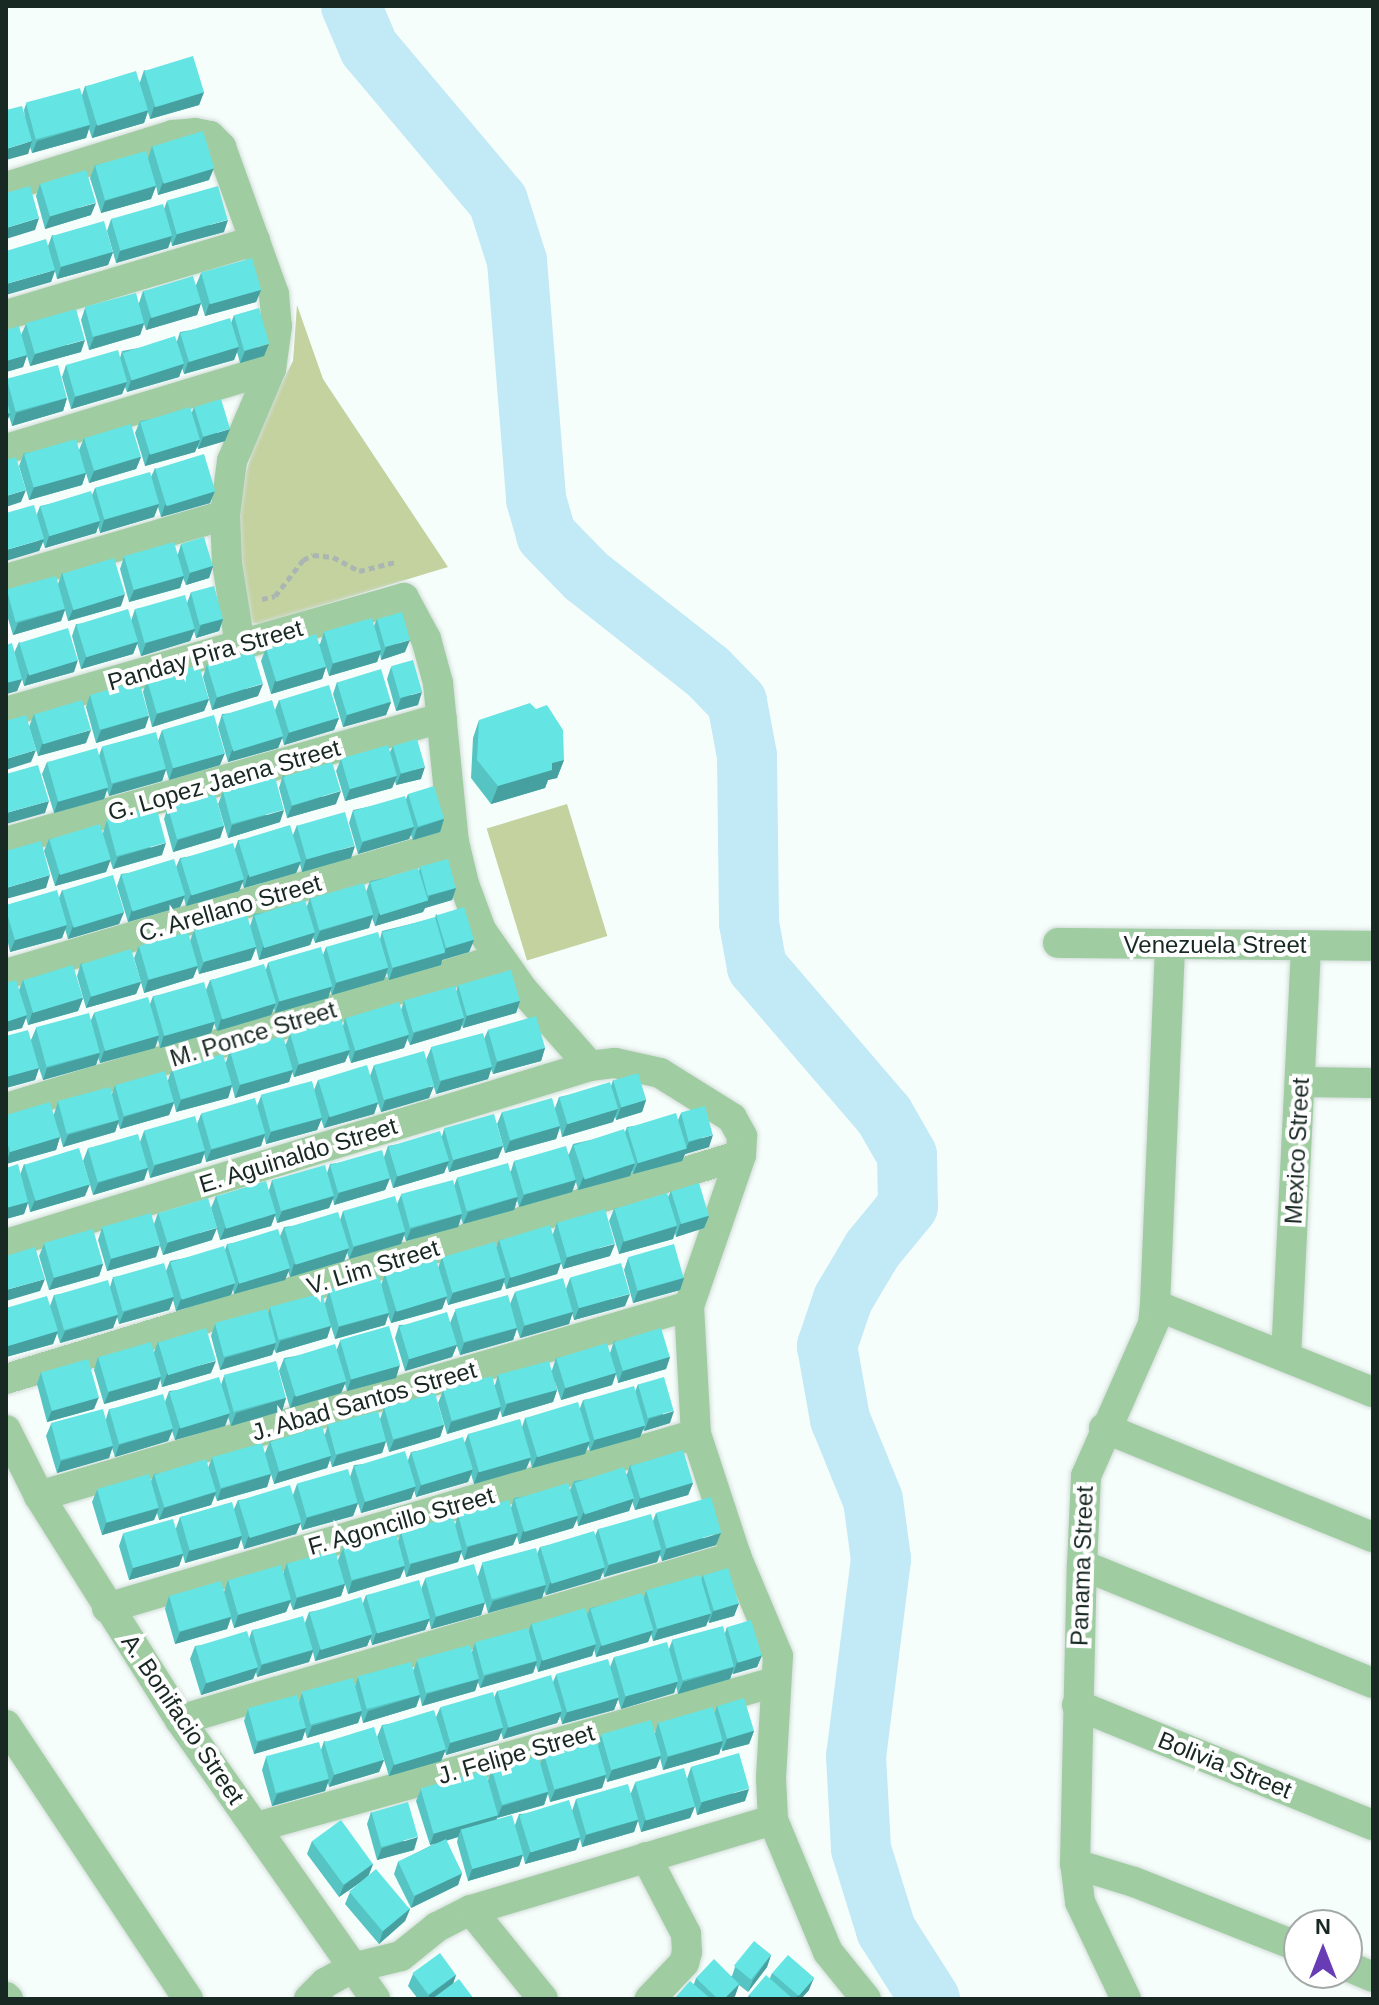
<!DOCTYPE html>
<html>
<head>
<meta charset="utf-8">
<style>
  body { margin:0 }
  #map { position:relative; width:1379px; height:2005px; overflow:hidden; background:#f6fefb; font-family:Helvetica,sans-serif }
  div>[style] { position:absolute }
  [style*='--x'] { left:calc(var(--x)*1px); top:calc(var(--y)*1px); width:calc(var(--w)*1px); rotate:calc(var(--a)*1deg) }
  .green>* { inset:0; background:#c3d29e; transform-origin:0 0 }
  .river>* { height:60px; margin:-30px; padding:0 30px; transform-origin:30px; border-radius:30px; background:#c2e9f6 }
  .path>* { height:5px; margin-top:-2.5px; transform-origin:0; background:repeating-linear-gradient(90deg,#abb6b2 0 6px,transparent 0 10px) }
  .roads { filter:drop-shadow(0 0 2px #d2dcd8) drop-shadow(0 0 2px #d2dcd8) }
  .minor>* { height:30px; margin:-15px; padding:0 15px; transform-origin:15px; border-radius:15px; background:#9fcda1 }
  .wall>* { inset:0; background:#57c4c4 }
  .shaded-wall>* { inset:0; background:#47a0a0 }
  .building>* { inset:0; background:#65e4e4; transform-origin:0 0 }
  span { translate:-50% -50%; white-space:nowrap; text-align:center; line-height:1.15; -webkit-text-stroke:8px #fff; paint-order:stroke }
  .street-label { font-size:24px; color:#182822 }
  .frame { position:absolute; inset:0; border:8px solid #182822; pointer-events:none }
  .north { position:absolute; left:1283px; top:1909px; width:80px; height:80px; box-sizing:border-box; background:#fff; border:2px solid #a3a9a7; border-radius:50%; rotate:0deg; font-size:22px; font-weight:700; line-height:32px; text-align:center; color:#182822 }
  .north::after { content:''; display:block; margin:auto; width:28px; height:36px; background:#683cb4; clip-path:polygon(50% 0,100% 100%,50% 72%,0 100%) }
</style>
</head>
<body>
<div id="map">
  <div class="green">
    <i style="clip-path:polygon(297px 305px,323px 379px,448px 567px,260px 624px,253px 623px,248px 615px,238px 524px,246px 473px,258px 429px,293px 361px)"></i>
    <i style="left:567px;top:804px;width:138px;height:84px;rotate:73deg"></i>
  </div>
  <div class="river">
    <i style="--x:351;--y:6;--w:46;--a:66.8"></i>
    <i style="--x:369;--y:48;--w:200;--a:49.9"></i>
    <i style="--x:498;--y:201;--w:63;--a:72.4"></i>
    <i style="--x:517;--y:261;--w:239;--a:85.4"></i>
    <i style="--x:536;--y:499;--w:37;--a:74"></i>
    <i style="--x:546;--y:535;--w:57;--a:45.7"></i>
    <i style="--x:586;--y:576;--w:155;--a:38.2"></i>
    <i style="--x:708;--y:672;--w:42;--a:46"></i>
    <i style="--x:737;--y:702;--w:55;--a:79.5"></i>
    <i style="--x:747;--y:756;--w:167;--a:89.3"></i>
    <i style="--x:749;--y:923;--w:45;--a:79.7"></i>
    <i style="--x:757;--y:967;--w:195;--a:49.4"></i>
    <i style="--x:884;--y:1115;--w:46;--a:60.1"></i>
    <i style="--x:907;--y:1155;--w:51;--a:88.9"></i>
    <i style="--x:908;--y:1206;--w:57;--a:129.3"></i>
    <i style="--x:872;--y:1250;--w:57;--a:120.6"></i>
    <i style="--x:843;--y:1299;--w:50;--a:108.8"></i>
    <i style="--x:827;--y:1346;--w:74;--a:79.9"></i>
    <i style="--x:840;--y:1419;--w:87;--a:67.8"></i>
    <i style="--x:873;--y:1500;--w:60;--a:82.3"></i>
    <i style="--x:881;--y:1559;--w:199;--a:97.2"></i>
    <i style="--x:856;--y:1756;--w:93;--a:86.9"></i>
    <i style="--x:861;--y:1849;--w:85;--a:72.8"></i>
    <i style="--x:886;--y:1930;--w:82;--a:57.5"></i>
  </div>
  <div class="path">
    <i style="--x:262;--y:599;--w:13;--a:-13"></i>
    <i style="--x:275;--y:596;--w:46;--a:-52.1"></i>
    <i style="--x:303;--y:560;--w:11;--a:-27"></i>
    <i style="--x:313;--y:555;--w:20;--a:6"></i>
    <i style="--x:333;--y:557;--w:30;--a:28"></i>
    <i style="--x:359;--y:571;--w:38;--a:-14"></i>
  </div>
  <div class="roads">
    <div class="minor">
      <i style="--x:6;--y:187;--w:175;--a:-17.3"></i>
      <i style="--x:173;--y:135;--w:22;--a:-5"></i>
      <i style="--x:195;--y:133;--w:15;--a:11"></i>
      <i style="--x:210;--y:136;--w:16;--a:45"></i>
      <i style="--x:221;--y:147;--w:156;--a:70.2"></i>
      <i style="--x:274;--y:294;--w:32;--a:85"></i>
      <i style="--x:277;--y:326;--w:43;--a:97.9"></i>
      <i style="--x:271;--y:369;--w:100;--a:113"></i>
      <i style="--x:232;--y:461;--w:54;--a:97.4"></i>
      <i style="--x:225;--y:515;--w:48;--a:87.6"></i>
      <i style="--x:227;--y:563;--w:83;--a:81"></i>
      <i style="--x:6;--y:315;--w:260;--a:-16.6"></i>
      <i style="--x:6;--y:449;--w:277;--a:-16.8"></i>
      <i style="--x:6;--y:579;--w:228;--a:-16.3"></i>
      <i style="--x:6;--y:712;--w:414;--a:-16"></i>
      <i style="--x:404;--y:598;--w:47;--a:61.8"></i>
      <i style="--x:426;--y:639;--w:46;--a:74.7"></i>
      <i style="--x:438;--y:683;--w:160;--a:84.3"></i>
      <i style="--x:454;--y:842;--w:43;--a:76.6"></i>
      <i style="--x:464;--y:884;--w:49;--a:69.7"></i>
      <i style="--x:481;--y:930;--w:73;--a:55"></i>
      <i style="--x:523;--y:990;--w:101;--a:48.6"></i>
      <i style="--x:6;--y:842;--w:453;--a:-15.9"></i>
      <i style="--x:1058;--y:943;--w:315;--a:0.5"></i>
      <i style="--x:6;--y:974;--w:467;--a:-16.4"></i>
      <i style="--x:1301;--y:1082;--w:72;--a:0.8"></i>
      <i style="--x:6;--y:1108;--w:515;--a:-16.82"></i>
      <i style="--x:6;--y:1244;--w:611;--a:-16.95"></i>
      <i style="--x:590;--y:1066;--w:25;--a:-7"></i>
      <i style="--x:615;--y:1063;--w:46;--a:12.5"></i>
      <i style="--x:660;--y:1073;--w:85;--a:32"></i>
      <i style="--x:732;--y:1118;--w:21;--a:61"></i>
      <i style="--x:742;--y:1136;--w:19;--a:93"></i>
      <i style="--x:741;--y:1155;--w:160;--a:109"></i>
      <i style="--x:689;--y:1306;--w:128;--a:86.9"></i>
      <i style="--x:696;--y:1434;--w:128;--a:71.8"></i>
      <i style="--x:736;--y:1556;--w:108;--a:67.2"></i>
      <i style="--x:778;--y:1656;--w:123;--a:93.3"></i>
      <i style="--x:771;--y:1779;--w:41;--a:87.2"></i>
      <i style="--x:773;--y:1820;--w:143;--a:67.4"></i>
      <i style="--x:828;--y:1952;--w:60;--a:51"></i>
      <i style="--x:1155;--y:1305;--w:235;--a:21.8"></i>
      <i style="--x:1286;--y:1357;--w:412;--a:-87.2"></i>
      <i style="--x:6;--y:1379;--w:768;--a:-16.95"></i>
      <i style="--x:1104;--y:1428;--w:290;--a:22.1"></i>
      <i style="--x:6;--y:1430;--w:74;--a:63.4"></i>
      <i style="--x:39;--y:1496;--w:265;--a:57.8"></i>
      <i style="--x:180;--y:1720;--w:340;--a:55"></i>
      <i style="--x:39;--y:1496;--w:677;--a:-16.29"></i>
      <i style="--x:1082;--y:1565;--w:314;--a:22.1"></i>
      <i style="--x:107;--y:1608;--w:614;--a:-16.46"></i>
      <i style="--x:1077;--y:1705;--w:319;--a:22.1"></i>
      <i style="--x:180;--y:1720;--w:580;--a:-16.43"></i>
      <i style="--x:6;--y:1725;--w:329;--a:56.4"></i>
      <i style="--x:257;--y:1827;--w:538;--a:-15.64"></i>
      <i style="--x:646;--y:1857;--w:87;--a:62.5"></i>
      <i style="--x:686;--y:1934;--w:18;--a:87"></i>
      <i style="--x:687;--y:1952;--w:11;--a:105"></i>
      <i style="--x:684;--y:1963;--w:50;--a:133.4"></i>
      <i style="--x:1075;--y:1864;--w:62;--a:17"></i>
      <i style="--x:1134;--y:1882;--w:177;--a:21.5"></i>
      <i style="--x:471;--y:1910;--w:114;--a:51"></i>
      <i style="--x:1347;--y:1966;--w:28;--a:23"></i>
      <i style="--x:6;--y:1997;--w:3;--a:45"></i>
      <i style="--x:309;--y:1999;--w:23;--a:-45"></i>
      <i style="--x:325;--y:1983;--w:31;--a:-29"></i>
      <i style="--x:352;--y:1968;--w:50;--a:-13.8"></i>
      <i style="--x:401;--y:1956;--w:46;--a:-38.9"></i>
      <i style="--x:437;--y:1927;--w:38;--a:-27"></i>
      <i style="--x:471;--y:1910;--w:315;--a:-16.6"></i>
      <i style="--x:1126;--y:1999;--w:107;--a:-115.4"></i>
      <i style="--x:1080;--y:1902;--w:38;--a:-97"></i>
      <i style="--x:1075;--y:1864;--w:299;--a:-88.7"></i>
      <i style="--x:1082;--y:1565;--w:89;--a:-87.4"></i>
      <i style="--x:1086;--y:1476;--w:166;--a:-66.2"></i>
      <i style="--x:1153;--y:1324;--w:19;--a:-84"></i>
      <i style="--x:1155;--y:1305;--w:361;--a:-87.6"></i>
    </div>
  </div>
  <div class="wall">
    <i style="clip-path:polygon(144px 70px,204px 92px,199px 105px,150px 119px,148px 112px,144px 123px,92px 138px,89px 129px,86px 138px,32px 153px,30px 147px,28px 154px,24px 110px,26px 104px,82px 95px,85px 86px,140px 82px)"></i>
    <i style="clip-path:polygon(152px 146px,209px 180px,158px 195px,156px 186px,151px 199px,101px 213px,90px 178px,95px 165px,148px 158px)"></i>
    <i style="clip-path:polygon(40px 184px,91px 215px,45px 229px,36px 196px)"></i>
    <i style="clip-path:polygon(167px 201px,224px 232px,172px 246px,171px 241px,168px 248px,116px 263px,107px 231px,111px 219px,164px 209px)"></i>
    <i style="clip-path:polygon(52px 235px,113px 252px,108px 265px,57px 279px,55px 271px,51px 282px,48px 246px)"></i>
    <i style="clip-path:polygon(201px 273px,261px 290px,256px 302px,205px 316px,201px 303px,197px 315px,146px 330px,144px 324px,140px 335px,89px 350px,81px 320px,85px 308px,139px 303px,143px 291px,196px 285px)"></i>
    <i style="clip-path:polygon(234px 315px,264px 356px,240px 363px,237px 352px,234px 360px,184px 374px,182px 368px,179px 377px,127px 392px,125px 387px,122px 394px,71px 409px,62px 377px,66px 365px,120px 358px,122px 351px,177px 341px,180px 332px,231px 323px)"></i>
    <i style="clip-path:polygon(26px 324px,81px 352px,30px 366px,27px 356px,23px 367px,6px 372px,6px 330px,21px 335px)"></i>
    <i style="clip-path:polygon(7px 380px,67px 398px,63px 411px,12px 426px,9px 416px,6px 425px)"></i>
    <i style="clip-path:polygon(194px 407px,225px 441px,198px 449px,197px 446px,195px 452px,145px 466px,135px 433px,140px 421px,192px 412px)"></i>
    <i style="clip-path:polygon(84px 438px,141px 457px,136px 469px,89px 483px,86px 473px,82px 485px,29px 500px,19px 466px,24px 453px,79px 450px)"></i>
    <i style="clip-path:polygon(155px 468px,210px 503px,161px 517px,158px 507px,154px 517px,100px 533px,98px 526px,96px 533px,45px 548px,43px 542px,39px 551px,37px 514px,40px 506px,92px 495px,95px 488px,151px 477px)"></i>
    <i style="clip-path:polygon(181px 544px,213px 566px,209px 578px,186px 585px,183px 578px,180px 588px,129px 602px,120px 569px,124px 557px,178px 554px)"></i>
    <i style="clip-path:polygon(62px 573px,121px 606px,68px 621px,65px 610px,61px 621px,13px 635px,6px 612px,6px 593px,7px 590px,58px 584px)"></i>
    <i style="clip-path:polygon(191px 592px,223px 619px,219px 631px,196px 638px,194px 631px,190px 641px,141px 656px,137px 643px,133px 654px,81px 669px,72px 636px,76px 624px,131px 621px,135px 609px,187px 603px)"></i>
    <i style="clip-path:polygon(377px 619px,405px 652px,381px 660px,380px 654px,377px 662px,329px 676px,326px 667px,322px 679px,271px 694px,261px 661px,266px 648px,320px 644px,324px 632px,374px 626px)"></i>
    <i style="clip-path:polygon(19px 642px,74px 672px,24px 686px,22px 679px,17px 691px,6px 694px,6px 645px,14px 653px)"></i>
    <i style="clip-path:polygon(207px 664px,258px 696px,212px 710px,203px 677px)"></i>
    <i style="clip-path:polygon(391px 667px,418px 705px,396px 711px,387px 679px)"></i>
    <i style="clip-path:polygon(147px 680px,209px 699px,204px 711px,152px 727px,143px 692px)"></i>
    <i style="clip-path:polygon(337px 682px,391px 702px,386px 715px,343px 727px,333px 694px)"></i>
    <i style="clip-path:polygon(90px 695px,149px 716px,145px 728px,96px 743px,86px 707px)"></i>
    <i style="clip-path:polygon(279px 700px,339px 718px,334px 730px,284px 745px,282px 738px,278px 748px,228px 762px,218px 727px,222px 714px,275px 710px)"></i>
    <i style="clip-path:polygon(34px 714px,86px 743px,38px 756px,29px 727px)"></i>
    <i style="clip-path:polygon(479px 720px,564px 760px,557px 778px,548px 780px,545px 788px,491px 804px,471px 778px,473px 738px)"></i>
    <i style="clip-path:polygon(162px 730px,220px 765px,169px 780px,166px 770px,162px 781px,109px 796px,107px 790px,104px 799px,54px 813px,42px 774px,47px 762px,99px 756px,102px 747px,158px 741px)"></i>
    <i style="clip-path:polygon(393px 746px,421px 779px,396px 785px,395px 781px,392px 788px,345px 801px,336px 771px,341px 759px,390px 752px)"></i>
    <i style="clip-path:polygon(283px 775px,336px 804px,287px 818px,279px 788px)"></i>
    <i style="clip-path:polygon(223px 792px,280px 822px,228px 838px,218px 804px)"></i>
    <i style="clip-path:polygon(408px 794px,444px 819px,440px 832px,413px 840px,411px 835px,409px 839px,358px 854px,349px 823px,353px 810px,406px 799px)"></i>
    <i style="clip-path:polygon(168px 807px,224px 826px,220px 838px,173px 852px,164px 819px)"></i>
    <i style="clip-path:polygon(107px 820px,162px 855px,113px 869px,110px 860px,106px 872px,55px 886px,44px 851px,49px 839px,103px 833px)"></i>
    <i style="clip-path:polygon(297px 825px,351px 858px,302px 872px,300px 864px,296px 873px,244px 888px,242px 882px,239px 891px,186px 906px,184px 898px,180px 907px,128px 922px,117px 886px,121px 874px,176px 867px,180px 858px,235px 849px,238px 840px,293px 835px)"></i>
    <i style="clip-path:polygon(420px 867px,456px 888px,452px 900px,425px 908px,423px 912px,375px 926px,372px 918px,369px 928px,315px 943px,313px 937px,310px 945px,259px 960px,256px 948px,251px 960px,199px 974px,197px 967px,193px 978px,144px 993px,134px 958px,139px 946px,190px 941px,194px 930px,250px 926px,254px 914px,307px 906px,310px 898px,366px 892px,370px 881px,419px 871px)"></i>
    <i style="clip-path:polygon(62px 890px,124px 912px,119px 924px,68px 939px,65px 929px,62px 938px,10px 952px,8px 943px,6px 947px,6px 910px,59px 898px)"></i>
    <i style="clip-path:polygon(436px 914px,474px 940px,469px 952px,442px 960px,441px 965px,389px 980px,387px 973px,384px 980px,332px 995px,330px 990px,328px 998px,275px 1013px,274px 1008px,271px 1015px,217px 1031px,214px 1023px,211px 1033px,160px 1048px,158px 1040px,155px 1048px,100px 1063px,98px 1058px,96px 1065px,43px 1080px,39px 1068px,35px 1080px,6px 1088px,6px 1036px,31px 1040px,36px 1028px,91px 1020px,94px 1013px,150px 1004px,153px 996px,206px 990px,210px 980px,266px 969px,268px 963px,323px 955px,326px 947px,380px 939px,382px 931px,435px 918px)"></i>
    <i style="clip-path:polygon(81px 963px,141px 982px,136px 994px,86px 1008px,77px 976px)"></i>
    <i style="clip-path:polygon(23px 980px,83px 998px,78px 1011px,28px 1025px,26px 1018px,22px 1028px,6px 1032px,6px 983px,19px 990px)"></i>
    <i style="clip-path:polygon(458px 986px,520px 1001px,516px 1013px,463px 1028px,462px 1025px,460px 1030px,410px 1045px,407px 1038px,404px 1048px,351px 1063px,348px 1054px,345px 1062px,294px 1077px,292px 1072px,289px 1082px,235px 1098px,232px 1086px,228px 1098px,176px 1112px,174px 1103px,169px 1115px,120px 1129px,118px 1123px,115px 1132px,63px 1147px,56px 1122px,60px 1137px,56px 1150px,6px 1164px,6px 1115px,54px 1114px,58px 1102px,112px 1094px,115px 1085px,168px 1080px,172px 1069px,226px 1062px,230px 1051px,286px 1044px,290px 1034px,343px 1026px,345px 1018px,401px 1010px,404px 1001px,456px 992px)"></i>
    <i style="clip-path:polygon(488px 1030px,545px 1048px,541px 1061px,493px 1074px,491px 1069px,488px 1079px,436px 1094px,431px 1077px,429px 1098px,381px 1112px,378px 1103px,374px 1114px,324px 1128px,321px 1119px,317px 1130px,266px 1144px,264px 1136px,261px 1146px,206px 1162px,204px 1153px,201px 1163px,150px 1178px,148px 1169px,144px 1180px,93px 1195px,83px 1161px,88px 1148px,140px 1142px,144px 1131px,197px 1124px,201px 1114px,257px 1106px,261px 1096px,314px 1090px,318px 1080px,370px 1076px,374px 1065px,426px 1060px,431px 1048px,484px 1039px)"></i>
    <i style="clip-path:polygon(613px 1080px,646px 1100px,642px 1112px,616px 1120px,615px 1116px,613px 1122px,562px 1137px,560px 1128px,556px 1139px,505px 1153px,497px 1124px,502px 1112px,555px 1108px,559px 1097px,611px 1086px)"></i>
    <i style="clip-path:polygon(681px 1113px,709px 1147px,685px 1154px,682px 1161px,633px 1174px,632px 1170px,630px 1176px,578px 1190px,576px 1182px,572px 1192px,519px 1207px,517px 1200px,514px 1210px,463px 1224px,461px 1218px,458px 1227px,406px 1241px,404px 1235px,401px 1244px,349px 1259px,347px 1252px,344px 1261px,290px 1277px,288px 1271px,285px 1280px,234px 1294px,233px 1289px,231px 1295px,176px 1311px,173px 1300px,169px 1310px,119px 1324px,117px 1317px,113px 1328px,60px 1343px,57px 1333px,53px 1344px,6px 1357px,6px 1308px,50px 1306px,54px 1295px,110px 1287px,113px 1277px,166px 1271px,170px 1261px,225px 1250px,227px 1244px,280px 1236px,284px 1227px,340px 1220px,343px 1211px,397px 1204px,401px 1195px,454px 1186px,457px 1178px,511px 1171px,514px 1161px,569px 1154px,573px 1144px,625px 1132px,627px 1127px,678px 1120px)"></i>
    <i style="clip-path:polygon(444px 1129px,503px 1146px,498px 1158px,449px 1172px,447px 1165px,444px 1173px,393px 1188px,390px 1178px,385px 1190px,334px 1205px,333px 1199px,329px 1208px,277px 1223px,275px 1215px,271px 1226px,220px 1240px,211px 1208px,216px 1196px,269px 1190px,272px 1180px,327px 1173px,330px 1164px,384px 1157px,388px 1146px,442px 1136px)"></i>
    <i style="clip-path:polygon(24px 1164px,85px 1196px,30px 1212px,28px 1203px,24px 1214px,6px 1219px,6px 1168px,20px 1175px)"></i>
    <i style="clip-path:polygon(671px 1191px,709px 1216px,704px 1228px,676px 1237px,675px 1233px,673px 1239px,619px 1254px,609px 1221px,614px 1209px,668px 1197px)"></i>
    <i style="clip-path:polygon(158px 1213px,212px 1240px,163px 1255px,158px 1240px,156px 1257px,107px 1271px,98px 1240px,102px 1228px,154px 1224px)"></i>
    <i style="clip-path:polygon(557px 1222px,610px 1256px,563px 1269px,561px 1263px,557px 1274px,506px 1289px,504px 1282px,501px 1290px,448px 1305px,446px 1298px,442px 1309px,391px 1323px,388px 1315px,385px 1325px,335px 1339px,331px 1326px,327px 1338px,276px 1353px,274px 1349px,272px 1355px,220px 1370px,211px 1336px,215px 1324px,268px 1314px,270px 1308px,325px 1303px,329px 1291px,381px 1285px,385px 1274px,438px 1268px,442px 1257px,496px 1247px,499px 1240px,553px 1234px)"></i>
    <i style="clip-path:polygon(44px 1244px,103px 1264px,99px 1276px,49px 1290px,39px 1256px)"></i>
    <i style="clip-path:polygon(628px 1258px,684px 1278px,680px 1290px,633px 1303px,624px 1270px)"></i>
    <i style="clip-path:polygon(570px 1278px,625px 1306px,574px 1320px,572px 1313px,569px 1324px,520px 1338px,517px 1329px,513px 1340px,460px 1355px,455px 1340px,457px 1345px,452px 1357px,405px 1371px,395px 1338px,399px 1325px,450px 1323px,455px 1311px,510px 1304px,515px 1292px,566px 1289px)"></i>
    <i style="clip-path:polygon(340px 1341px,396px 1378px,347px 1391px,345px 1384px,341px 1393px,290px 1408px,279px 1371px,284px 1358px,337px 1349px)"></i>
    <i style="clip-path:polygon(614px 1341px,670px 1357px,666px 1369px,618px 1383px,616px 1374px,612px 1385px,561px 1400px,554px 1379px,557px 1390px,553px 1402px,502px 1417px,500px 1410px,497px 1419px,447px 1434px,438px 1403px,443px 1391px,495px 1385px,498px 1375px,552px 1370px,556px 1358px,610px 1353px)"></i>
    <i style="clip-path:polygon(158px 1342px,211px 1373px,162px 1387px,160px 1379px,157px 1389px,104px 1404px,94px 1370px,98px 1357px,154px 1352px)"></i>
    <i style="clip-path:polygon(41px 1372px,94px 1409px,47px 1422px,37px 1384px)"></i>
    <i style="clip-path:polygon(224px 1376px,286px 1398px,282px 1411px,231px 1426px,228px 1417px,225px 1426px,175px 1440px,172px 1431px,168px 1441px,115px 1457px,112px 1448px,109px 1458px,57px 1473px,46px 1436px,51px 1424px,106px 1419px,109px 1409px,165px 1402px,169px 1391px,221px 1385px)"></i>
    <i style="clip-path:polygon(638px 1384px,670px 1423px,644px 1431px,643px 1429px,640px 1437px,590px 1451px,588px 1445px,585px 1454px,532px 1468px,530px 1460px,526px 1469px,474px 1484px,471px 1474px,468px 1482px,416px 1497px,414px 1490px,411px 1499px,361px 1513px,358px 1503px,353px 1516px,302px 1530px,300px 1523px,296px 1534px,244px 1549px,241px 1539px,238px 1548px,185px 1563px,183px 1555px,179px 1566px,129px 1580px,119px 1546px,123px 1534px,176px 1528px,180px 1517px,234px 1509px,238px 1500px,293px 1495px,297px 1484px,350px 1477px,354px 1465px,408px 1460px,411px 1452px,465px 1442px,468px 1434px,522px 1427px,525px 1418px,580px 1408px,583px 1400px,635px 1392px)"></i>
    <i style="clip-path:polygon(384px 1408px,444px 1425px,440px 1437px,389px 1452px,386px 1441px,382px 1453px,332px 1467px,330px 1460px,327px 1468px,274px 1484px,271px 1474px,267px 1487px,217px 1501px,215px 1495px,211px 1505px,159px 1520px,157px 1513px,154px 1520px,102px 1535px,92px 1502px,97px 1490px,151px 1481px,154px 1474px,208px 1468px,212px 1458px,265px 1453px,270px 1441px,325px 1434px,328px 1425px,380px 1419px)"></i>
    <i style="clip-path:polygon(630px 1465px,693px 1483px,688px 1495px,635px 1510px,632px 1501px,629px 1511px,578px 1526px,577px 1520px,573px 1528px,519px 1544px,517px 1536px,513px 1545px,464px 1560px,461px 1552px,458px 1562px,406px 1577px,404px 1569px,400px 1578px,348px 1594px,345px 1584px,341px 1596px,293px 1610px,290px 1602px,286px 1612px,234px 1628px,231px 1618px,227px 1629px,175px 1644px,165px 1609px,169px 1596px,224px 1592px,228px 1580px,283px 1574px,287px 1563px,338px 1560px,343px 1548px,398px 1541px,401px 1532px,455px 1525px,458px 1515px,511px 1508px,514px 1498px,570px 1490px,574px 1481px,627px 1474px)"></i>
    <i style="clip-path:polygon(656px 1513px,716px 1545px,662px 1561px,660px 1555px,657px 1562px,604px 1577px,603px 1572px,600px 1579px,546px 1595px,544px 1591px,542px 1598px,488px 1613px,485px 1602px,481px 1615px,431px 1629px,429px 1620px,425px 1630px,372px 1645px,370px 1638px,367px 1646px,315px 1661px,313px 1652px,309px 1662px,257px 1677px,256px 1672px,253px 1679px,201px 1695px,190px 1659px,195px 1646px,249px 1639px,252px 1630px,305px 1623px,309px 1612px,363px 1603px,366px 1595px,421px 1589px,425px 1579px,478px 1576px,482px 1564px,537px 1554px,540px 1547px,595px 1536px,598px 1529px,653px 1521px)"></i>
    <i style="clip-path:polygon(703px 1575px,739px 1603px,734px 1616px,709px 1623px,708px 1620px,706px 1626px,653px 1641px,651px 1634px,648px 1642px,596px 1657px,594px 1649px,592px 1656px,538px 1672px,536px 1665px,533px 1673px,480px 1688px,478px 1682px,475px 1691px,422px 1706px,420px 1697px,416px 1707px,363px 1723px,361px 1715px,358px 1723px,307px 1738px,305px 1731px,302px 1740px,254px 1754px,244px 1721px,248px 1709px,299px 1702px,302px 1693px,355px 1686px,358px 1677px,413px 1671px,417px 1661px,472px 1652px,475px 1643px,529px 1631px,531px 1624px,587px 1615px,590px 1608px,644px 1598px,646px 1591px,701px 1580px)"></i>
    <i style="clip-path:polygon(727px 1627px,762px 1655px,757px 1667px,733px 1674px,732px 1673px,730px 1679px,678px 1694px,676px 1686px,674px 1693px,621px 1709px,618px 1699px,614px 1710px,562px 1724px,560px 1716px,557px 1723px,503px 1739px,501px 1732px,498px 1740px,446px 1755px,445px 1751px,441px 1761px,389px 1776px,377px 1737px,382px 1725px,436px 1717px,440px 1708px,494px 1698px,497px 1691px,553px 1682px,556px 1675px,610px 1667px,614px 1657px,669px 1649px,672px 1641px,725px 1633px)"></i>
    <i style="clip-path:polygon(717px 1706px,754px 1731px,749px 1744px,722px 1751px,721px 1747px,719px 1754px,663px 1770px,660px 1758px,656px 1768px,607px 1782px,606px 1777px,602px 1788px,550px 1802px,548px 1794px,544px 1805px,497px 1818px,496px 1819px,515px 1825px,519px 1814px,572px 1811px,576px 1799px,631px 1793px,635px 1783px,687px 1779px,691px 1767px,745px 1801px,697px 1815px,695px 1806px,690px 1818px,641px 1832px,638px 1821px,634px 1832px,582px 1847px,580px 1839px,576px 1850px,525px 1864px,523px 1855px,519px 1866px,468px 1881px,457px 1842px,458px 1837px,446px 1841px,462px 1873px,458px 1885px,411px 1908px,394px 1874px,398px 1862px,436px 1843px,430px 1845px,416px 1801px,421px 1789px,488px 1780px,492px 1770px,540px 1764px,544px 1754px,598px 1746px,601px 1735px,655px 1733px,658px 1723px,715px 1712px)"></i>
    <i style="clip-path:polygon(324px 1741px,384px 1760px,379px 1772px,329px 1787px,328px 1783px,325px 1791px,272px 1806px,262px 1770px,266px 1757px,321px 1750px)"></i>
    <i style="clip-path:polygon(371px 1812px,414px 1850px,377px 1860px,367px 1824px)"></i>
    <i style="clip-path:polygon(312px 1841px,373px 1864px,368px 1876px,410px 1909px,405px 1921px,379px 1944px,345px 1904px,350px 1892px,365px 1879px,339px 1897px,307px 1854px)"></i>
    <i style="clip-path:polygon(771px 1955px,767px 1967px,748px 1992px,739px 1985px,735px 1996px,732px 1999px,674px 1999px,694px 1984px,696px 1978px,732px 1976px,735px 1967px)"></i>
    <i style="clip-path:polygon(772px 1973px,809px 1990px,801px 1999px,746px 1999px,747px 1999px,749px 1995px,770px 1978px)"></i>
    <i style="clip-path:polygon(413px 1974px,456px 1975px,453px 1983px,474px 1999px,418px 1999px,408px 1986px)"></i>
  </div>
  <div class="shaded-wall">
    <i style="clip-path:polygon(204px 92px,199px 105px,150px 119px,154px 107px)"></i>
    <i style="clip-path:polygon(148px 110px,144px 123px,92px 138px,96px 125px)"></i>
    <i style="clip-path:polygon(90px 125px,86px 138px,32px 153px,37px 141px)"></i>
    <i style="clip-path:polygon(32px 141px,28px 154px,6px 160px,6px 149px)"></i>
    <i style="clip-path:polygon(214px 168px,209px 180px,158px 195px,163px 182px)"></i>
    <i style="clip-path:polygon(156px 186px,151px 199px,101px 213px,105px 201px)"></i>
    <i style="clip-path:polygon(96px 203px,91px 215px,45px 229px,50px 216px)"></i>
    <i style="clip-path:polygon(39px 218px,35px 230px,6px 239px,6px 228px)"></i>
    <i style="clip-path:polygon(228px 220px,224px 232px,172px 246px,177px 234px)"></i>
    <i style="clip-path:polygon(172px 236px,168px 248px,116px 263px,120px 251px)"></i>
    <i style="clip-path:polygon(113px 252px,108px 265px,57px 279px,61px 267px)"></i>
    <i style="clip-path:polygon(55px 270px,51px 282px,6px 295px,6px 284px)"></i>
    <i style="clip-path:polygon(261px 290px,256px 302px,205px 316px,209px 304px)"></i>
    <i style="clip-path:polygon(201px 303px,197px 315px,146px 330px,150px 318px)"></i>
    <i style="clip-path:polygon(144px 323px,140px 335px,89px 350px,94px 337px)"></i>
    <i style="clip-path:polygon(85px 340px,81px 352px,30px 366px,35px 354px)"></i>
    <i style="clip-path:polygon(269px 344px,264px 356px,240px 363px,245px 351px)"></i>
    <i style="clip-path:polygon(239px 347px,234px 360px,184px 374px,188px 362px)"></i>
    <i style="clip-path:polygon(27px 355px,23px 367px,6px 372px,6px 361px)"></i>
    <i style="clip-path:polygon(184px 364px,179px 377px,127px 392px,131px 380px)"></i>
    <i style="clip-path:polygon(127px 382px,122px 394px,71px 409px,75px 397px)"></i>
    <i style="clip-path:polygon(67px 398px,63px 411px,12px 426px,16px 413px)"></i>
    <i style="clip-path:polygon(10px 413px,6px 425px,6px 414px)"></i>
    <i style="clip-path:polygon(230px 429px,225px 441px,198px 449px,203px 437px)"></i>
    <i style="clip-path:polygon(200px 440px,195px 452px,145px 466px,149px 454px)"></i>
    <i style="clip-path:polygon(141px 457px,136px 469px,89px 483px,94px 471px)"></i>
    <i style="clip-path:polygon(86px 473px,82px 485px,29px 500px,34px 487px)"></i>
    <i style="clip-path:polygon(26px 490px,21px 502px,6px 507px,6px 496px)"></i>
    <i style="clip-path:polygon(215px 491px,210px 503px,161px 517px,165px 505px)"></i>
    <i style="clip-path:polygon(159px 504px,154px 517px,100px 533px,104px 520px)"></i>
    <i style="clip-path:polygon(100px 521px,96px 533px,45px 548px,49px 536px)"></i>
    <i style="clip-path:polygon(44px 539px,39px 551px,6px 561px,6px 550px)"></i>
    <i style="clip-path:polygon(213px 566px,209px 578px,186px 585px,190px 573px)"></i>
    <i style="clip-path:polygon(184px 576px,180px 588px,129px 602px,134px 590px)"></i>
    <i style="clip-path:polygon(125px 594px,121px 606px,68px 621px,73px 609px)"></i>
    <i style="clip-path:polygon(65px 609px,61px 621px,13px 635px,18px 623px)"></i>
    <i style="clip-path:polygon(223px 619px,219px 631px,196px 638px,201px 625px)"></i>
    <i style="clip-path:polygon(195px 629px,190px 641px,141px 656px,146px 643px)"></i>
    <i style="clip-path:polygon(410px 640px,405px 652px,381px 660px,386px 647px)"></i>
    <i style="clip-path:polygon(138px 642px,133px 654px,81px 669px,86px 657px)"></i>
    <i style="clip-path:polygon(381px 650px,377px 662px,329px 676px,333px 663px)"></i>
    <i style="clip-path:polygon(78px 660px,74px 672px,24px 686px,28px 674px)"></i>
    <i style="clip-path:polygon(326px 667px,322px 679px,271px 694px,275px 681px)"></i>
    <i style="clip-path:polygon(22px 679px,17px 691px,6px 694px,6px 683px)"></i>
    <i style="clip-path:polygon(263px 684px,258px 696px,212px 710px,217px 697px)"></i>
    <i style="clip-path:polygon(422px 692px,418px 705px,396px 711px,401px 698px)"></i>
    <i style="clip-path:polygon(209px 699px,204px 711px,152px 727px,157px 714px)"></i>
    <i style="clip-path:polygon(391px 702px,386px 715px,343px 727px,347px 715px)"></i>
    <i style="clip-path:polygon(149px 716px,145px 728px,96px 743px,101px 730px)"></i>
    <i style="clip-path:polygon(339px 718px,334px 730px,284px 745px,289px 732px)"></i>
    <i style="clip-path:polygon(91px 730px,86px 743px,38px 756px,42px 744px)"></i>
    <i style="clip-path:polygon(283px 736px,278px 748px,228px 762px,232px 750px)"></i>
    <i style="clip-path:polygon(36px 750px,31px 762px,6px 770px,6px 759px)"></i>
    <i style="clip-path:polygon(225px 753px,220px 765px,169px 780px,173px 768px)"></i>
    <i style="clip-path:polygon(564px 760px,557px 778px,548px 780px,545px 788px,491px 804px,498px 786px,552px 763px)"></i>
    <i style="clip-path:polygon(425px 767px,421px 779px,396px 785px,401px 773px)"></i>
    <i style="clip-path:polygon(166px 769px,162px 781px,109px 796px,113px 784px)"></i>
    <i style="clip-path:polygon(397px 776px,392px 788px,345px 801px,350px 789px)"></i>
    <i style="clip-path:polygon(108px 787px,104px 799px,54px 813px,58px 801px)"></i>
    <i style="clip-path:polygon(341px 791px,336px 804px,287px 818px,292px 806px)"></i>
    <i style="clip-path:polygon(49px 801px,45px 813px,6px 824px,6px 813px)"></i>
    <i style="clip-path:polygon(284px 810px,280px 822px,228px 838px,232px 825px)"></i>
    <i style="clip-path:polygon(444px 819px,440px 832px,413px 840px,417px 828px)"></i>
    <i style="clip-path:polygon(224px 826px,220px 838px,173px 852px,178px 840px)"></i>
    <i style="clip-path:polygon(414px 827px,409px 839px,358px 854px,363px 842px)"></i>
    <i style="clip-path:polygon(166px 843px,162px 855px,113px 869px,118px 857px)"></i>
    <i style="clip-path:polygon(355px 846px,351px 858px,302px 872px,306px 859px)"></i>
    <i style="clip-path:polygon(111px 859px,106px 872px,55px 886px,59px 874px)"></i>
    <i style="clip-path:polygon(301px 861px,296px 873px,244px 888px,248px 875px)"></i>
    <i style="clip-path:polygon(50px 875px,46px 888px,6px 899px,6px 888px)"></i>
    <i style="clip-path:polygon(244px 879px,239px 891px,186px 906px,191px 894px)"></i>
    <i style="clip-path:polygon(456px 888px,452px 900px,425px 908px,423px 912px,375px 926px,379px 913px,428px 900px,429px 896px)"></i>
    <i style="clip-path:polygon(185px 895px,180px 907px,128px 922px,132px 909px)"></i>
    <i style="clip-path:polygon(124px 912px,119px 924px,68px 939px,73px 926px)"></i>
    <i style="clip-path:polygon(373px 915px,369px 928px,315px 943px,320px 931px)"></i>
    <i style="clip-path:polygon(67px 925px,62px 938px,10px 952px,15px 940px)"></i>
    <i style="clip-path:polygon(315px 932px,310px 945px,259px 960px,263px 947px)"></i>
    <i style="clip-path:polygon(474px 940px,469px 952px,442px 960px,441px 965px,389px 980px,393px 968px,444px 953px,446px 948px)"></i>
    <i style="clip-path:polygon(256px 947px,251px 960px,199px 974px,204px 962px)"></i>
    <i style="clip-path:polygon(198px 966px,193px 978px,144px 993px,148px 980px)"></i>
    <i style="clip-path:polygon(388px 968px,384px 980px,332px 995px,336px 983px)"></i>
    <i style="clip-path:polygon(141px 982px,136px 994px,86px 1008px,91px 996px)"></i>
    <i style="clip-path:polygon(332px 986px,328px 998px,275px 1013px,279px 1001px)"></i>
    <i style="clip-path:polygon(83px 998px,78px 1011px,28px 1025px,32px 1013px)"></i>
    <i style="clip-path:polygon(520px 1001px,516px 1013px,463px 1028px,467px 1015px)"></i>
    <i style="clip-path:polygon(276px 1003px,271px 1015px,217px 1031px,221px 1019px)"></i>
    <i style="clip-path:polygon(27px 1015px,22px 1028px,6px 1032px,6px 1022px)"></i>
    <i style="clip-path:polygon(464px 1018px,460px 1030px,410px 1045px,414px 1033px)"></i>
    <i style="clip-path:polygon(215px 1021px,211px 1033px,160px 1048px,164px 1035px)"></i>
    <i style="clip-path:polygon(159px 1035px,155px 1048px,100px 1063px,104px 1051px)"></i>
    <i style="clip-path:polygon(409px 1035px,404px 1048px,351px 1063px,355px 1051px)"></i>
    <i style="clip-path:polygon(545px 1048px,541px 1061px,493px 1074px,497px 1062px)"></i>
    <i style="clip-path:polygon(350px 1050px,345px 1062px,294px 1077px,298px 1065px)"></i>
    <i style="clip-path:polygon(100px 1053px,96px 1065px,43px 1080px,47px 1068px)"></i>
    <i style="clip-path:polygon(492px 1067px,488px 1079px,436px 1094px,441px 1081px)"></i>
    <i style="clip-path:polygon(39px 1068px,35px 1080px,6px 1088px,6px 1077px)"></i>
    <i style="clip-path:polygon(293px 1070px,289px 1082px,235px 1098px,240px 1085px)"></i>
    <i style="clip-path:polygon(232px 1085px,228px 1098px,176px 1112px,181px 1100px)"></i>
    <i style="clip-path:polygon(434px 1086px,429px 1098px,381px 1112px,385px 1100px)"></i>
    <i style="clip-path:polygon(646px 1100px,642px 1112px,616px 1120px,621px 1107px)"></i>
    <i style="clip-path:polygon(174px 1102px,169px 1115px,120px 1129px,124px 1117px)"></i>
    <i style="clip-path:polygon(378px 1102px,374px 1114px,324px 1128px,329px 1116px)"></i>
    <i style="clip-path:polygon(618px 1109px,613px 1122px,562px 1137px,567px 1124px)"></i>
    <i style="clip-path:polygon(322px 1118px,317px 1130px,266px 1144px,271px 1132px)"></i>
    <i style="clip-path:polygon(119px 1120px,115px 1132px,63px 1147px,68px 1135px)"></i>
    <i style="clip-path:polygon(560px 1126px,556px 1139px,505px 1153px,510px 1141px)"></i>
    <i style="clip-path:polygon(265px 1134px,261px 1146px,206px 1162px,211px 1150px)"></i>
    <i style="clip-path:polygon(713px 1135px,709px 1147px,685px 1154px,682px 1161px,633px 1174px,638px 1162px,686px 1148px,689px 1142px)"></i>
    <i style="clip-path:polygon(60px 1137px,56px 1150px,6px 1164px,10px 1152px)"></i>
    <i style="clip-path:polygon(503px 1146px,498px 1158px,449px 1172px,454px 1160px)"></i>
    <i style="clip-path:polygon(205px 1151px,201px 1163px,150px 1178px,155px 1165px)"></i>
    <i style="clip-path:polygon(449px 1161px,444px 1173px,393px 1188px,397px 1176px)"></i>
    <i style="clip-path:polygon(635px 1163px,630px 1176px,578px 1190px,583px 1178px)"></i>
    <i style="clip-path:polygon(148px 1168px,144px 1180px,93px 1195px,98px 1183px)"></i>
    <i style="clip-path:polygon(390px 1178px,385px 1190px,334px 1205px,339px 1193px)"></i>
    <i style="clip-path:polygon(576px 1180px,572px 1192px,519px 1207px,524px 1195px)"></i>
    <i style="clip-path:polygon(90px 1184px,85px 1196px,30px 1212px,35px 1200px)"></i>
    <i style="clip-path:polygon(334px 1196px,329px 1208px,277px 1223px,282px 1211px)"></i>
    <i style="clip-path:polygon(518px 1197px,514px 1210px,463px 1224px,468px 1212px)"></i>
    <i style="clip-path:polygon(28px 1202px,24px 1214px,6px 1219px,6px 1208px)"></i>
    <i style="clip-path:polygon(276px 1213px,271px 1226px,220px 1240px,225px 1228px)"></i>
    <i style="clip-path:polygon(462px 1214px,458px 1227px,406px 1241px,411px 1229px)"></i>
    <i style="clip-path:polygon(709px 1216px,704px 1228px,676px 1237px,680px 1224px)"></i>
    <i style="clip-path:polygon(677px 1226px,673px 1239px,619px 1254px,623px 1242px)"></i>
    <i style="clip-path:polygon(217px 1228px,212px 1240px,163px 1255px,168px 1242px)"></i>
    <i style="clip-path:polygon(405px 1232px,401px 1244px,349px 1259px,354px 1247px)"></i>
    <i style="clip-path:polygon(615px 1244px,610px 1256px,563px 1269px,567px 1257px)"></i>
    <i style="clip-path:polygon(160px 1245px,156px 1257px,107px 1271px,111px 1259px)"></i>
    <i style="clip-path:polygon(349px 1248px,344px 1261px,290px 1277px,294px 1264px)"></i>
    <i style="clip-path:polygon(561px 1262px,557px 1274px,506px 1289px,510px 1277px)"></i>
    <i style="clip-path:polygon(103px 1264px,99px 1276px,49px 1290px,54px 1278px)"></i>
    <i style="clip-path:polygon(290px 1268px,285px 1280px,234px 1294px,239px 1282px)"></i>
    <i style="clip-path:polygon(505px 1278px,501px 1290px,448px 1305px,453px 1293px)"></i>
    <i style="clip-path:polygon(684px 1278px,680px 1290px,633px 1303px,638px 1291px)"></i>
    <i style="clip-path:polygon(45px 1279px,40px 1291px,6px 1301px,6px 1290px)"></i>
    <i style="clip-path:polygon(235px 1283px,231px 1295px,176px 1311px,181px 1299px)"></i>
    <i style="clip-path:polygon(630px 1294px,625px 1306px,574px 1320px,579px 1308px)"></i>
    <i style="clip-path:polygon(447px 1296px,442px 1309px,391px 1323px,395px 1311px)"></i>
    <i style="clip-path:polygon(174px 1297px,169px 1310px,119px 1324px,124px 1312px)"></i>
    <i style="clip-path:polygon(573px 1312px,569px 1324px,520px 1338px,524px 1326px)"></i>
    <i style="clip-path:polygon(389px 1313px,385px 1325px,335px 1339px,339px 1327px)"></i>
    <i style="clip-path:polygon(118px 1315px,113px 1328px,60px 1343px,65px 1331px)"></i>
    <i style="clip-path:polygon(331px 1326px,327px 1338px,276px 1353px,280px 1341px)"></i>
    <i style="clip-path:polygon(517px 1328px,513px 1340px,460px 1355px,464px 1343px)"></i>
    <i style="clip-path:polygon(58px 1331px,53px 1344px,6px 1357px,6px 1351px,8px 1346px)"></i>
    <i style="clip-path:polygon(276px 1343px,272px 1355px,220px 1370px,225px 1358px)"></i>
    <i style="clip-path:polygon(457px 1345px,452px 1357px,405px 1371px,409px 1359px)"></i>
    <i style="clip-path:polygon(670px 1357px,666px 1369px,618px 1383px,623px 1370px)"></i>
    <i style="clip-path:polygon(216px 1361px,211px 1373px,162px 1387px,167px 1374px)"></i>
    <i style="clip-path:polygon(400px 1365px,396px 1378px,347px 1391px,351px 1379px)"></i>
    <i style="clip-path:polygon(616px 1373px,612px 1385px,561px 1400px,565px 1388px)"></i>
    <i style="clip-path:polygon(161px 1377px,157px 1389px,104px 1404px,109px 1392px)"></i>
    <i style="clip-path:polygon(346px 1381px,341px 1393px,290px 1408px,294px 1396px)"></i>
    <i style="clip-path:polygon(557px 1390px,553px 1402px,502px 1417px,507px 1404px)"></i>
    <i style="clip-path:polygon(99px 1397px,94px 1409px,47px 1422px,52px 1410px)"></i>
    <i style="clip-path:polygon(286px 1398px,282px 1411px,231px 1426px,236px 1413px)"></i>
    <i style="clip-path:polygon(501px 1407px,497px 1419px,447px 1434px,451px 1422px)"></i>
    <i style="clip-path:polygon(674px 1411px,670px 1423px,644px 1431px,649px 1419px)"></i>
    <i style="clip-path:polygon(230px 1413px,225px 1426px,175px 1440px,179px 1428px)"></i>
    <i style="clip-path:polygon(444px 1425px,440px 1437px,389px 1452px,394px 1440px)"></i>
    <i style="clip-path:polygon(645px 1425px,640px 1437px,590px 1451px,595px 1439px)"></i>
    <i style="clip-path:polygon(173px 1429px,168px 1441px,115px 1457px,119px 1445px)"></i>
    <i style="clip-path:polygon(386px 1441px,382px 1453px,332px 1467px,337px 1455px)"></i>
    <i style="clip-path:polygon(590px 1441px,585px 1454px,532px 1468px,537px 1456px)"></i>
    <i style="clip-path:polygon(113px 1446px,109px 1458px,57px 1473px,61px 1461px)"></i>
    <i style="clip-path:polygon(331px 1456px,327px 1468px,274px 1484px,278px 1472px)"></i>
    <i style="clip-path:polygon(531px 1457px,526px 1469px,474px 1484px,478px 1472px)"></i>
    <i style="clip-path:polygon(473px 1469px,468px 1482px,416px 1497px,421px 1485px)"></i>
    <i style="clip-path:polygon(271px 1474px,267px 1487px,217px 1501px,221px 1489px)"></i>
    <i style="clip-path:polygon(693px 1483px,688px 1495px,635px 1510px,640px 1498px)"></i>
    <i style="clip-path:polygon(416px 1486px,411px 1499px,361px 1513px,365px 1501px)"></i>
    <i style="clip-path:polygon(216px 1492px,211px 1505px,159px 1520px,164px 1508px)"></i>
    <i style="clip-path:polygon(634px 1498px,629px 1511px,578px 1526px,583px 1513px)"></i>
    <i style="clip-path:polygon(358px 1503px,353px 1516px,302px 1530px,307px 1518px)"></i>
    <i style="clip-path:polygon(159px 1508px,154px 1520px,102px 1535px,106px 1523px)"></i>
    <i style="clip-path:polygon(578px 1516px,573px 1528px,519px 1544px,523px 1531px)"></i>
    <i style="clip-path:polygon(301px 1522px,296px 1534px,244px 1549px,248px 1537px)"></i>
    <i style="clip-path:polygon(518px 1533px,513px 1545px,464px 1560px,468px 1547px)"></i>
    <i style="clip-path:polygon(721px 1533px,716px 1545px,662px 1561px,666px 1549px)"></i>
    <i style="clip-path:polygon(242px 1536px,238px 1548px,185px 1563px,189px 1551px)"></i>
    <i style="clip-path:polygon(462px 1550px,458px 1562px,406px 1577px,411px 1564px)"></i>
    <i style="clip-path:polygon(661px 1550px,657px 1562px,604px 1577px,609px 1565px)"></i>
    <i style="clip-path:polygon(183px 1554px,179px 1566px,129px 1580px,133px 1568px)"></i>
    <i style="clip-path:polygon(405px 1566px,400px 1578px,348px 1594px,352px 1581px)"></i>
    <i style="clip-path:polygon(605px 1567px,600px 1579px,546px 1595px,550px 1583px)"></i>
    <i style="clip-path:polygon(345px 1584px,341px 1596px,293px 1610px,297px 1598px)"></i>
    <i style="clip-path:polygon(546px 1585px,542px 1598px,488px 1613px,493px 1601px)"></i>
    <i style="clip-path:polygon(291px 1600px,286px 1612px,234px 1628px,238px 1615px)"></i>
    <i style="clip-path:polygon(485px 1602px,481px 1615px,431px 1629px,436px 1617px)"></i>
    <i style="clip-path:polygon(739px 1603px,734px 1616px,709px 1623px,713px 1611px)"></i>
    <i style="clip-path:polygon(711px 1613px,706px 1626px,653px 1641px,658px 1629px)"></i>
    <i style="clip-path:polygon(231px 1617px,227px 1629px,175px 1644px,180px 1632px)"></i>
    <i style="clip-path:polygon(430px 1618px,425px 1630px,372px 1645px,376px 1633px)"></i>
    <i style="clip-path:polygon(653px 1630px,648px 1642px,596px 1657px,601px 1645px)"></i>
    <i style="clip-path:polygon(372px 1634px,367px 1646px,315px 1661px,320px 1649px)"></i>
    <i style="clip-path:polygon(596px 1644px,592px 1656px,538px 1672px,542px 1659px)"></i>
    <i style="clip-path:polygon(313px 1650px,309px 1662px,257px 1677px,262px 1665px)"></i>
    <i style="clip-path:polygon(762px 1655px,757px 1667px,733px 1674px,737px 1662px)"></i>
    <i style="clip-path:polygon(537px 1661px,533px 1673px,480px 1688px,485px 1676px)"></i>
    <i style="clip-path:polygon(258px 1667px,253px 1679px,201px 1695px,206px 1683px)"></i>
    <i style="clip-path:polygon(734px 1667px,730px 1679px,678px 1694px,683px 1682px)"></i>
    <i style="clip-path:polygon(479px 1679px,475px 1691px,422px 1706px,427px 1694px)"></i>
    <i style="clip-path:polygon(678px 1681px,674px 1693px,621px 1709px,626px 1696px)"></i>
    <i style="clip-path:polygon(420px 1695px,416px 1707px,363px 1723px,368px 1711px)"></i>
    <i style="clip-path:polygon(619px 1697px,614px 1710px,562px 1724px,567px 1712px)"></i>
    <i style="clip-path:polygon(362px 1711px,358px 1723px,307px 1738px,312px 1726px)"></i>
    <i style="clip-path:polygon(562px 1711px,557px 1723px,503px 1739px,508px 1727px)"></i>
    <i style="clip-path:polygon(306px 1728px,302px 1740px,254px 1754px,258px 1742px)"></i>
    <i style="clip-path:polygon(503px 1728px,498px 1740px,446px 1755px,450px 1743px)"></i>
    <i style="clip-path:polygon(754px 1731px,749px 1744px,722px 1751px,727px 1739px)"></i>
    <i style="clip-path:polygon(723px 1741px,719px 1754px,663px 1770px,668px 1757px)"></i>
    <i style="clip-path:polygon(446px 1749px,441px 1761px,389px 1776px,394px 1764px)"></i>
    <i style="clip-path:polygon(661px 1756px,656px 1768px,607px 1782px,612px 1770px)"></i>
    <i style="clip-path:polygon(384px 1760px,379px 1772px,329px 1787px,334px 1775px)"></i>
    <i style="clip-path:polygon(606px 1775px,602px 1788px,550px 1802px,555px 1790px)"></i>
    <i style="clip-path:polygon(329px 1779px,325px 1791px,272px 1806px,277px 1794px)"></i>
    <i style="clip-path:polygon(749px 1789px,745px 1801px,697px 1815px,702px 1802px)"></i>
    <i style="clip-path:polygon(548px 1792px,544px 1805px,497px 1818px,502px 1806px)"></i>
    <i style="clip-path:polygon(695px 1806px,690px 1818px,641px 1832px,645px 1820px)"></i>
    <i style="clip-path:polygon(498px 1815px,494px 1827px,461px 1829px,458px 1837px,430px 1845px,434px 1833px)"></i>
    <i style="clip-path:polygon(638px 1820px,634px 1832px,582px 1847px,586px 1835px)"></i>
    <i style="clip-path:polygon(418px 1837px,414px 1850px,377px 1860px,382px 1848px)"></i>
    <i style="clip-path:polygon(580px 1837px,576px 1850px,525px 1864px,530px 1852px)"></i>
    <i style="clip-path:polygon(523px 1854px,519px 1866px,468px 1881px,472px 1869px)"></i>
    <i style="clip-path:polygon(373px 1864px,368px 1877px,339px 1897px,344px 1885px)"></i>
    <i style="clip-path:polygon(462px 1873px,458px 1885px,411px 1908px,415px 1896px)"></i>
    <i style="clip-path:polygon(410px 1909px,405px 1921px,379px 1944px,383px 1931px)"></i>
    <i style="clip-path:polygon(771px 1955px,767px 1967px,748px 1992px,753px 1980px)"></i>
    <i style="clip-path:polygon(456px 1975px,452px 1987px,436px 1999px,428px 1999px,429px 1995px)"></i>
    <i style="clip-path:polygon(814px 1978px,809px 1990px,801px 1999px,796px 1999px,797px 1996px)"></i>
    <i style="clip-path:polygon(739px 1984px,735px 1996px,732px 1999px,724px 1999px)"></i>
  </div>
  <div class="building">
    <i style="left:193px;top:56px;width:38px;height:51px;rotate:73deg"></i>
    <i style="left:136px;top:71px;width:41px;height:53px;rotate:73deg"></i>
    <i style="left:80px;top:88px;width:38px;height:56px;rotate:75deg"></i>
    <i style="clip-path:polygon(22px 106px,32px 141px,6px 149px,6px 110px)"></i>
    <i style="left:203px;top:131px;width:39px;height:53px;rotate:73deg"></i>
    <i style="left:146px;top:151px;width:36px;height:53px;rotate:74deg"></i>
    <i style="left:86px;top:170px;width:34px;height:48px;rotate:73deg"></i>
    <i style="clip-path:polygon(30px 186px,39px 218px,6px 228px,6px 193px)"></i>
    <i style="left:218px;top:186px;width:35px;height:53px;rotate:74deg"></i>
    <i style="left:163px;top:204px;width:33px;height:54px;rotate:74deg"></i>
    <i style="left:104px;top:221px;width:32px;height:54px;rotate:74deg"></i>
    <i style="clip-path:polygon(46px 239px,55px 270px,6px 284px,6px 251px)"></i>
    <i style="left:252px;top:258px;width:33px;height:53px;rotate:74deg"></i>
    <i style="left:193px;top:276px;width:28px;height:52px;rotate:73deg"></i>
    <i style="left:136px;top:293px;width:31px;height:53px;rotate:75deg"></i>
    <i style="left:259px;top:308px;width:37px;height:26px;rotate:74deg"></i>
    <i style="left:76px;top:309px;width:32px;height:52px;rotate:74deg"></i>
    <i style="left:230px;top:318px;width:30px;height:52px;rotate:73deg"></i>
    <i style="clip-path:polygon(19px 326px,27px 355px,6px 361px,6px 330px)"></i>
    <i style="left:175px;top:336px;width:29px;height:55px;rotate:72deg"></i>
    <i style="left:118px;top:350px;width:33px;height:54px;rotate:74deg"></i>
    <i style="left:58px;top:365px;width:34px;height:53px;rotate:75deg"></i>
    <i style="clip-path:polygon(6px 397px,10px 413px,6px 414px)"></i>
    <i style="left:221px;top:399px;width:31px;height:28px;rotate:73deg"></i>
    <i style="left:190px;top:407px;width:34px;height:52px;rotate:73deg"></i>
    <i style="left:131px;top:424px;width:34px;height:49px;rotate:73deg"></i>
    <i style="left:76px;top:439px;width:35px;height:54px;rotate:74deg"></i>
    <i style="left:204px;top:454px;width:39px;height:51px;rotate:73deg"></i>
    <i style="clip-path:polygon(16px 457px,26px 490px,6px 496px,6px 460px)"></i>
    <i style="left:150px;top:472px;width:33px;height:57px;rotate:74deg"></i>
    <i style="left:91px;top:491px;width:31px;height:53px;rotate:73deg"></i>
    <i style="clip-path:polygon(34px 505px,44px 539px,6px 550px,6px 513px)"></i>
    <i style="left:204px;top:537px;width:30px;height:24px;rotate:73deg"></i>
    <i style="left:174px;top:542px;width:35px;height:52px;rotate:74deg"></i>
    <i style="left:114px;top:558px;width:38px;height:54px;rotate:73deg"></i>
    <i style="left:56px;top:576px;width:34px;height:51px;rotate:75deg"></i>
    <i style="left:214px;top:586px;width:34px;height:24px;rotate:75deg"></i>
    <i style="left:185px;top:595px;width:35px;height:52px;rotate:74deg"></i>
    <i style="left:128px;top:609px;width:34px;height:54px;rotate:73deg"></i>
    <i style="left:402px;top:612px;width:29px;height:26px;rotate:74deg"></i>
    <i style="left:372px;top:618px;width:33px;height:50px;rotate:74deg"></i>
    <i style="left:68px;top:628px;width:34px;height:51px;rotate:73deg"></i>
    <i style="left:316px;top:634px;width:34px;height:52px;rotate:73deg"></i>
    <i style="clip-path:polygon(12px 643px,22px 679px,6px 683px,6px 645px)"></i>
    <i style="left:253px;top:651px;width:34px;height:48px;rotate:73deg"></i>
    <i style="left:413px;top:660px;width:33px;height:23px;rotate:74deg"></i>
    <i style="left:199px;top:665px;width:35px;height:54px;rotate:74deg"></i>
    <i style="left:381px;top:669px;width:34px;height:46px;rotate:73deg"></i>
    <i style="left:139px;top:681px;width:36px;height:51px;rotate:74deg"></i>
    <i style="left:329px;top:685px;width:34px;height:52px;rotate:73deg"></i>
    <i style="left:82px;top:700px;width:31px;height:50px;rotate:73deg"></i>
    <i style="left:272px;top:700px;width:38px;height:52px;rotate:73deg"></i>
    <i style="clip-path:polygon(530px 703px,536px 709px,547px 705px,563px 730px,564px 760px,552px 763px,552px 770px,498px 786px,477px 760px,479px 720px)"></i>
    <i style="clip-path:polygon(26px 715px,36px 750px,6px 759px,6px 721px)"></i>
    <i style="left:214px;top:715px;width:40px;height:54px;rotate:74deg"></i>
    <i style="left:156px;top:732px;width:38px;height:56px;rotate:75deg"></i>
    <i style="left:417px;top:739px;width:29px;height:25px;rotate:74deg"></i>
    <i style="left:388px;top:745px;width:32px;height:49px;rotate:74deg"></i>
    <i style="left:97px;top:748px;width:41px;height:52px;rotate:74deg"></i>
    <i style="left:332px;top:762px;width:30px;height:51px;rotate:73deg"></i>
    <i style="clip-path:polygon(38px 765px,49px 801px,6px 813px,6px 774px)"></i>
    <i style="left:275px;top:777px;width:34px;height:54px;rotate:75deg"></i>
    <i style="left:434px;top:786px;width:34px;height:27px;rotate:73deg"></i>
    <i style="left:215px;top:794px;width:33px;height:49px;rotate:74deg"></i>
    <i style="left:405px;top:796px;width:32px;height:54px;rotate:74deg"></i>
    <i style="left:156px;top:806px;width:38px;height:51px;rotate:75deg"></i>
    <i style="left:345px;top:812px;width:35px;height:50px;rotate:74deg"></i>
    <i style="left:100px;top:824px;width:37px;height:53px;rotate:73deg"></i>
    <i style="left:290px;top:825px;width:38px;height:54px;rotate:73deg"></i>
    <i style="clip-path:polygon(41px 841px,50px 875px,6px 888px,6px 851px)"></i>
    <i style="left:233px;top:843px;width:38px;height:55px;rotate:73deg"></i>
    <i style="left:174px;top:859px;width:38px;height:55px;rotate:73deg"></i>
    <i style="left:448px;top:859px;width:30px;height:29px;rotate:75deg"></i>
    <i style="left:418px;top:868px;width:34px;height:50px;rotate:73deg"></i>
    <i style="left:113px;top:875px;width:39px;height:53px;rotate:73deg"></i>
    <i style="left:364px;top:883px;width:33px;height:56px;rotate:74deg"></i>
    <i style="clip-path:polygon(57px 890px,67px 925px,15px 940px,6px 910px,6px 905px)"></i>
    <i style="left:305px;top:900px;width:34px;height:53px;rotate:73deg"></i>
    <i style="left:464px;top:907px;width:34px;height:29px;rotate:73deg"></i>
    <i style="left:247px;top:915px;width:33px;height:55px;rotate:74deg"></i>
    <i style="left:435px;top:917px;width:37px;height:55px;rotate:74deg"></i>
    <i style="left:188px;top:932px;width:35px;height:51px;rotate:74deg"></i>
    <i style="left:378px;top:932px;width:37px;height:54px;rotate:74deg"></i>
    <i style="left:321px;top:947px;width:41px;height:55px;rotate:74deg"></i>
    <i style="left:131px;top:949px;width:34px;height:52px;rotate:73deg"></i>
    <i style="left:264px;top:964px;width:41px;height:56px;rotate:73deg"></i>
    <i style="left:73px;top:965px;width:34px;height:52px;rotate:73deg"></i>
    <i style="left:511px;top:970px;width:32px;height:55px;rotate:74deg"></i>
    <i style="clip-path:polygon(16px 980px,27px 1015px,6px 1022px,6px 983px)"></i>
    <i style="left:204px;top:982px;width:41px;height:53px;rotate:74deg"></i>
    <i style="left:455px;top:986px;width:33px;height:53px;rotate:74deg"></i>
    <i style="left:148px;top:997px;width:40px;height:56px;rotate:74deg"></i>
    <i style="left:399px;top:1002px;width:34px;height:56px;rotate:73deg"></i>
    <i style="left:89px;top:1013px;width:41px;height:55px;rotate:75deg"></i>
    <i style="left:536px;top:1016px;width:33px;height:50px;rotate:74deg"></i>
    <i style="left:341px;top:1019px;width:32px;height:53px;rotate:74deg"></i>
    <i style="clip-path:polygon(28px 1030px,39px 1068px,6px 1077px,6px 1036px)"></i>
    <i style="left:483px;top:1033px;width:35px;height:54px;rotate:75deg"></i>
    <i style="left:283px;top:1036px;width:35px;height:55px;rotate:74deg"></i>
    <i style="left:424px;top:1051px;width:36px;height:52px;rotate:74deg"></i>
    <i style="left:223px;top:1054px;width:32px;height:53px;rotate:74deg"></i>
    <i style="left:367px;top:1065px;width:39px;height:51px;rotate:73deg"></i>
    <i style="left:165px;top:1071px;width:32px;height:52px;rotate:74deg"></i>
    <i style="left:638px;top:1073px;width:28px;height:26px;rotate:73deg"></i>
    <i style="left:312px;top:1081px;width:38px;height:53px;rotate:75deg"></i>
    <i style="left:610px;top:1082px;width:28px;height:53px;rotate:73deg"></i>
    <i style="left:110px;top:1087px;width:34px;height:54px;rotate:75deg"></i>
    <i style="left:255px;top:1098px;width:37px;height:56px;rotate:74deg"></i>
    <i style="left:552px;top:1098px;width:29px;height:52px;rotate:74deg"></i>
    <i style="clip-path:polygon(50px 1102px,60px 1137px,10px 1152px,6px 1138px,6px 1115px)"></i>
    <i style="left:705px;top:1106px;width:30px;height:25px;rotate:75deg"></i>
    <i style="left:676px;top:1113px;width:37px;height:51px;rotate:73deg"></i>
    <i style="left:494px;top:1114px;width:33px;height:52px;rotate:74deg"></i>
    <i style="left:195px;top:1116px;width:36px;height:53px;rotate:74deg"></i>
    <i style="left:624px;top:1129px;width:36px;height:53px;rotate:72deg"></i>
    <i style="left:440px;top:1131px;width:31px;height:54px;rotate:73deg"></i>
    <i style="left:138px;top:1134px;width:35px;height:52px;rotate:74deg"></i>
    <i style="left:566px;top:1146px;width:35px;height:54px;rotate:74deg"></i>
    <i style="left:79px;top:1148px;width:38px;height:57px;rotate:73deg"></i>
    <i style="left:382px;top:1150px;width:29px;height:54px;rotate:74deg"></i>
    <i style="left:508px;top:1163px;width:35px;height:53px;rotate:74deg"></i>
    <i style="clip-path:polygon(18px 1164px,28px 1202px,6px 1208px,6px 1168px)"></i>
    <i style="left:325px;top:1165px;width:32px;height:55px;rotate:74deg"></i>
    <i style="left:453px;top:1180px;width:35px;height:54px;rotate:75deg"></i>
    <i style="left:266px;top:1181px;width:34px;height:52px;rotate:73deg"></i>
    <i style="left:699px;top:1183px;width:34px;height:29px;rotate:73deg"></i>
    <i style="left:667px;top:1193px;width:34px;height:55px;rotate:73deg"></i>
    <i style="left:395px;top:1196px;width:37px;height:54px;rotate:74deg"></i>
    <i style="left:208px;top:1198px;width:31px;height:52px;rotate:73deg"></i>
    <i style="left:605px;top:1209px;width:36px;height:50px;rotate:74deg"></i>
    <i style="left:338px;top:1212px;width:38px;height:56px;rotate:73deg"></i>
    <i style="left:151px;top:1213px;width:33px;height:51px;rotate:74deg"></i>
    <i style="left:550px;top:1225px;width:39px;height:53px;rotate:73deg"></i>
    <i style="left:93px;top:1229px;width:36px;height:51px;rotate:74deg"></i>
    <i style="left:278px;top:1229px;width:41px;height:53px;rotate:73deg"></i>
    <i style="left:495px;top:1242px;width:37px;height:55px;rotate:74deg"></i>
    <i style="left:674px;top:1244px;width:35px;height:48px;rotate:74deg"></i>
    <i style="left:224px;top:1246px;width:39px;height:56px;rotate:73deg"></i>
    <i style="clip-path:polygon(35px 1247px,45px 1279px,6px 1290px,6px 1256px)"></i>
    <i style="left:436px;top:1259px;width:39px;height:53px;rotate:73deg"></i>
    <i style="left:164px;top:1263px;width:35px;height:53px;rotate:74deg"></i>
    <i style="left:621px;top:1263px;width:32px;height:53px;rotate:74deg"></i>
    <i style="left:379px;top:1276px;width:38px;height:52px;rotate:75deg"></i>
    <i style="left:563px;top:1278px;width:35px;height:50px;rotate:74deg"></i>
    <i style="left:108px;top:1280px;width:36px;height:56px;rotate:74deg"></i>
    <i style="left:322px;top:1293px;width:34px;height:54px;rotate:75deg"></i>
    <i style="left:508px;top:1295px;width:34px;height:55px;rotate:75deg"></i>
    <i style="clip-path:polygon(47px 1296px,58px 1331px,8px 1346px,6px 1339px,6px 1308px)"></i>
    <i style="left:267px;top:1309px;width:35px;height:54px;rotate:75deg"></i>
    <i style="left:447px;top:1312px;width:34px;height:50px;rotate:73deg"></i>
    <i style="left:389px;top:1326px;width:41px;height:51px;rotate:74deg"></i>
    <i style="left:206px;top:1328px;width:34px;height:50px;rotate:73deg"></i>
    <i style="left:661px;top:1328px;width:30px;height:49px;rotate:73deg"></i>
    <i style="left:151px;top:1342px;width:36px;height:55px;rotate:74deg"></i>
    <i style="left:607px;top:1343px;width:31px;height:53px;rotate:73deg"></i>
    <i style="left:335px;top:1344px;width:39px;height:53px;rotate:73deg"></i>
    <i style="left:88px;top:1359px;width:40px;height:49px;rotate:74deg"></i>
    <i style="left:276px;top:1361px;width:38px;height:54px;rotate:75deg"></i>
    <i style="left:549px;top:1361px;width:30px;height:53px;rotate:75deg"></i>
    <i style="left:492px;top:1376px;width:32px;height:51px;rotate:74deg"></i>
    <i style="left:219px;top:1377px;width:38px;height:52px;rotate:73deg"></i>
    <i style="left:664px;top:1377px;width:35px;height:27px;rotate:74deg"></i>
    <i style="left:634px;top:1386px;width:41px;height:53px;rotate:74deg"></i>
    <i style="left:435px;top:1393px;width:33px;height:53px;rotate:74deg"></i>
    <i style="left:163px;top:1394px;width:36px;height:56px;rotate:74deg"></i>
    <i style="left:578px;top:1402px;width:41px;height:55px;rotate:73deg"></i>
    <i style="left:103px;top:1409px;width:38px;height:54px;rotate:75deg"></i>
    <i style="left:378px;top:1411px;width:31px;height:52px;rotate:75deg"></i>
    <i style="left:520px;top:1419px;width:40px;height:54px;rotate:74deg"></i>
    <i style="left:322px;top:1426px;width:31px;height:54px;rotate:73deg"></i>
    <i style="left:463px;top:1437px;width:34px;height:54px;rotate:73deg"></i>
    <i style="left:262px;top:1443px;width:32px;height:52px;rotate:74deg"></i>
    <i style="left:683px;top:1450px;width:34px;height:55px;rotate:73deg"></i>
    <i style="left:405px;top:1451px;width:37px;height:53px;rotate:73deg"></i>
    <i style="left:206px;top:1459px;width:34px;height:54px;rotate:73deg"></i>
    <i style="left:624px;top:1467px;width:33px;height:52px;rotate:72deg"></i>
    <i style="left:348px;top:1469px;width:35px;height:53px;rotate:74deg"></i>
    <i style="left:149px;top:1474px;width:35px;height:54px;rotate:74deg"></i>
    <i style="left:568px;top:1483px;width:34px;height:56px;rotate:73deg"></i>
    <i style="left:290px;top:1485px;width:39px;height:54px;rotate:73deg"></i>
    <i style="left:711px;top:1497px;width:37px;height:57px;rotate:74deg"></i>
    <i style="left:509px;top:1500px;width:34px;height:53px;rotate:75deg"></i>
    <i style="left:232px;top:1502px;width:35px;height:54px;rotate:74deg"></i>
    <i style="left:651px;top:1514px;width:37px;height:55px;rotate:74deg"></i>
    <i style="left:453px;top:1517px;width:34px;height:54px;rotate:75deg"></i>
    <i style="left:173px;top:1519px;width:36px;height:52px;rotate:74deg"></i>
    <i style="left:594px;top:1531px;width:38px;height:56px;rotate:73deg"></i>
    <i style="left:396px;top:1533px;width:34px;height:55px;rotate:75deg"></i>
    <i style="left:536px;top:1548px;width:38px;height:56px;rotate:75deg"></i>
    <i style="left:335px;top:1550px;width:35px;height:50px;rotate:74deg"></i>
    <i style="left:474px;top:1564px;width:40px;height:51px;rotate:74deg"></i>
    <i style="left:281px;top:1565px;width:36px;height:55px;rotate:74deg"></i>
    <i style="left:728px;top:1568px;width:37px;height:26px;rotate:73deg"></i>
    <i style="left:700px;top:1575px;width:40px;height:56px;rotate:74deg"></i>
    <i style="left:419px;top:1580px;width:40px;height:55px;rotate:74deg"></i>
    <i style="left:221px;top:1581px;width:37px;height:54px;rotate:74deg"></i>
    <i style="left:642px;top:1593px;width:39px;height:54px;rotate:73deg"></i>
    <i style="left:361px;top:1597px;width:39px;height:54px;rotate:73deg"></i>
    <i style="left:585px;top:1608px;width:38px;height:56px;rotate:73deg"></i>
    <i style="left:303px;top:1616px;width:35px;height:53px;rotate:74deg"></i>
    <i style="left:751px;top:1620px;width:37px;height:25px;rotate:73deg"></i>
    <i style="left:723px;top:1626px;width:42px;height:53px;rotate:75deg"></i>
    <i style="left:528px;top:1628px;width:34px;height:55px;rotate:75deg"></i>
    <i style="left:247px;top:1631px;width:38px;height:54px;rotate:73deg"></i>
    <i style="left:667px;top:1642px;width:41px;height:55px;rotate:74deg"></i>
    <i style="left:470px;top:1645px;width:35px;height:55px;rotate:75deg"></i>
    <i style="left:608px;top:1659px;width:40px;height:54px;rotate:74deg"></i>
    <i style="left:411px;top:1662px;width:34px;height:55px;rotate:75deg"></i>
    <i style="left:551px;top:1675px;width:38px;height:56px;rotate:73deg"></i>
    <i style="left:353px;top:1678px;width:34px;height:53px;rotate:75deg"></i>
    <i style="left:493px;top:1692px;width:37px;height:55px;rotate:74deg"></i>
    <i style="left:297px;top:1695px;width:34px;height:51px;rotate:75deg"></i>
    <i style="left:744px;top:1698px;width:34px;height:28px;rotate:73deg"></i>
    <i style="left:713px;top:1707px;width:35px;height:57px;rotate:74deg"></i>
    <i style="left:434px;top:1710px;width:41px;height:54px;rotate:73deg"></i>
    <i style="left:651px;top:1720px;width:37px;height:52px;rotate:74deg"></i>
    <i style="left:374px;top:1727px;width:34px;height:52px;rotate:73deg"></i>
    <i style="left:596px;top:1739px;width:37px;height:54px;rotate:74deg"></i>
    <i style="left:319px;top:1742px;width:38px;height:55px;rotate:75deg"></i>
    <i style="left:739px;top:1753px;width:37px;height:50px;rotate:74deg"></i>
    <i style="left:538px;top:1756px;width:37px;height:48px;rotate:74deg"></i>
    <i style="left:684px;top:1768px;width:40px;height:51px;rotate:74deg"></i>
    <i style="left:485px;top:1770px;width:47px;height:67px;rotate:74deg"></i>
    <i style="left:628px;top:1784px;width:37px;height:54px;rotate:74deg"></i>
    <i style="left:569px;top:1800px;width:39px;height:52px;rotate:73deg"></i>
    <i style="left:408px;top:1802px;width:36px;height:38px;rotate:74deg"></i>
    <i style="left:512px;top:1815px;width:41px;height:53px;rotate:74deg"></i>
    <i style="left:341px;top:1820px;width:54px;height:36px;rotate:54deg"></i>
    <i style="left:446px;top:1839px;width:38px;height:53px;rotate:65deg"></i>
    <i style="left:376px;top:1869px;width:52px;height:35px;rotate:50deg"></i>
    <i style="left:754px;top:1941px;width:22px;height:32px;rotate:39deg"></i>
    <i style="left:440px;top:1953px;width:27px;height:34px;rotate:54deg"></i>
    <i style="left:788px;top:1955px;width:35px;height:24px;rotate:41deg"></i>
    <i style="clip-path:polygon(714px 1959px,739px 1984px,724px 1999px,718px 1999px,696px 1978px)"></i>
    <i style="clip-path:polygon(766px 1975px,793px 1999px,754px 1999px,749px 1995px)"></i>
    <i style="clip-path:polygon(459px 1979px,474px 1999px,432px 1999px)"></i>
    <i style="clip-path:polygon(690px 1981px,711px 1999px,674px 1999px)"></i>
  </div>
  <div class="street-label">
    <span style="left:205px;top:655px;rotate:-16deg">Panday Pira Street</span>
    <span style="left:224px;top:780px;rotate:-16deg">G. Lopez Jaena Street</span>
    <span style="left:230px;top:908px;rotate:-16deg">C. Arellano Street</span>
    <span style="left:1215px;top:945px">Venezuela Street</span>
    <span style="left:253px;top:1034px;rotate:-17deg">M. Ponce Street</span>
    <span style="left:1297px;top:1151px;rotate:-87deg">Mexico Street</span>
    <span style="left:298px;top:1155px;rotate:-17deg">E. Aguinaldo Street</span>
    <span style="left:373px;top:1267px;rotate:-17deg">V. Lim Street</span>
    <span style="left:364px;top:1401px;rotate:-16deg">J. Abad Santos Street</span>
    <span style="left:401px;top:1521px;rotate:-16deg">F. Agoncillo Street</span>
    <span style="left:1082px;top:1566px;rotate:-88deg">Panama Street</span>
    <span style="left:183px;top:1719px;rotate:56deg">A. Bonifacio Street</span>
    <span style="left:516px;top:1754px;rotate:-16deg">J. Felipe Street</span>
    <span style="left:1225px;top:1765px;rotate:22deg">Bolivia Street</span>
  </div>
  <div class="frame"></div>
  <div class="north">N</div>
</div>
</body>
</html>
